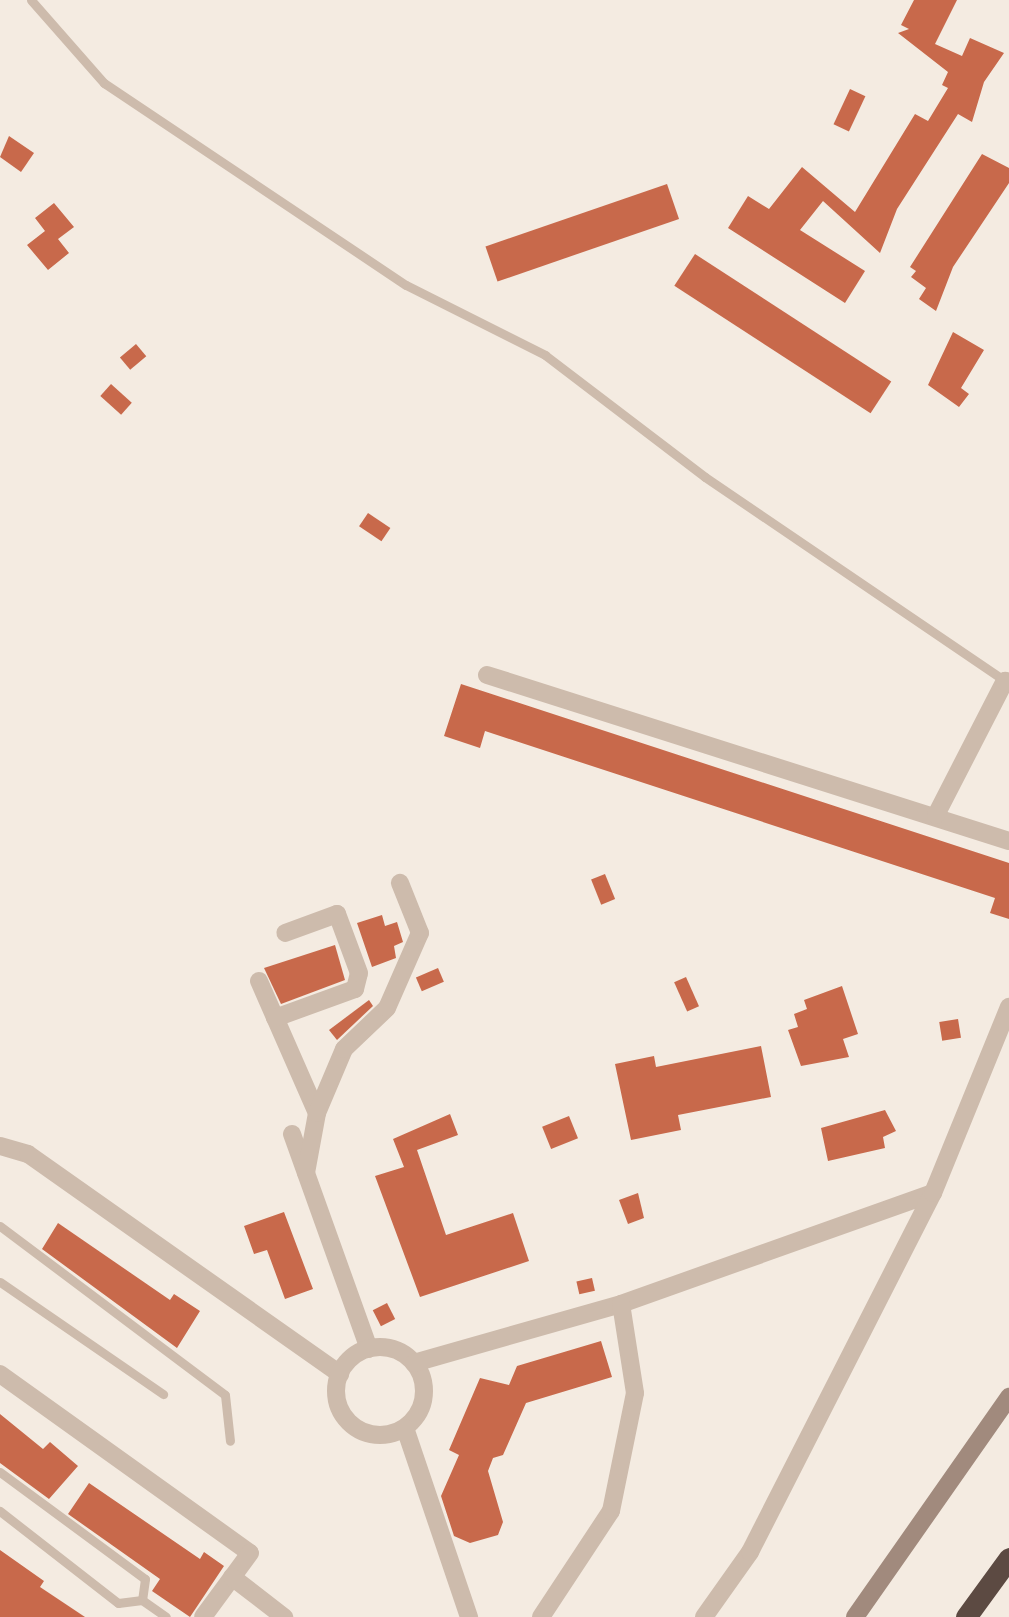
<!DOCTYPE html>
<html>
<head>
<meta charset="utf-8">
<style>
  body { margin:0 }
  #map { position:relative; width:1009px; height:1617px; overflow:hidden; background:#f4ebe1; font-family:"Exo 2",sans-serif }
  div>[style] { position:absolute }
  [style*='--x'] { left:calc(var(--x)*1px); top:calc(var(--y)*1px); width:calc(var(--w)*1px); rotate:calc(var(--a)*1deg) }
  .building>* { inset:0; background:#c8694b; transform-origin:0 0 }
  .lane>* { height:9px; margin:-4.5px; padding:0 4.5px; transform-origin:4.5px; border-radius:4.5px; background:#cdbbac }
  .street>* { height:18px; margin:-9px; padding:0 9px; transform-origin:9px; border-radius:9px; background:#cdbbac }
  .street>.ring { margin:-9px; padding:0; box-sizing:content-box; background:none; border:18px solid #cdbbac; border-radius:50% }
  .secondary>* { height:18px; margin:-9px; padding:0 9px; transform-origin:9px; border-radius:9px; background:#a18a7d }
  .highway>* { height:21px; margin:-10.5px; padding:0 10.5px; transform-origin:10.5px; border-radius:10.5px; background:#5c4a42 }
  span { translate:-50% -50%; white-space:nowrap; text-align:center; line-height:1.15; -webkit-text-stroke:5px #fbf5ee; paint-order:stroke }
</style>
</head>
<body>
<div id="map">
  <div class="building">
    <i style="clip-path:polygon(914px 0,957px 0,935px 44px,962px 56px,970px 38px,1004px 53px,984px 82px,972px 122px,958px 114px,897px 209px,880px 253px,823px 201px,800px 230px,865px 271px,845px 303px,728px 228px,748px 196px,769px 209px,802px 167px,855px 212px,915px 114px,928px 121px,948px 88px,942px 85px,948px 72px,898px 33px,909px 29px,901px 25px)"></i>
    <i style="left:850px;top:89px;width:17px;height:39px;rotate:25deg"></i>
    <i style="clip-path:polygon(9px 136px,34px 153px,21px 172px,0 157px)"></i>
    <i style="clip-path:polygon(982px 154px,1009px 168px,1009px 183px,953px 267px,936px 311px,919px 299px,926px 288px,911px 277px,916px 271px,910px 267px)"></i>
    <i style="left:667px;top:184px;width:37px;height:192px;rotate:71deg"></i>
    <i style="clip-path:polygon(54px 203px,74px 227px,58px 239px,69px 253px,48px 270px,27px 245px,45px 231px,35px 218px)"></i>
    <i style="left:695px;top:254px;width:234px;height:38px;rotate:33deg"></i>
    <i style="clip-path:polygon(953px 332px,984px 350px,961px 388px,969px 394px,959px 407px,928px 385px)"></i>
    <i style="left:136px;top:344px;width:16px;height:21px;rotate:50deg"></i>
    <i style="left:111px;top:384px;width:28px;height:16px;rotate:42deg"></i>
    <i style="left:368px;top:513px;width:27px;height:16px;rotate:34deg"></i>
    <i style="clip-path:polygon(461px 684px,1009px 863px,1009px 919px,990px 913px,995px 898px,485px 731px,480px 748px,444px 736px)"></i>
    <i style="left:605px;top:874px;width:27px;height:15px;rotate:68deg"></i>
    <i style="clip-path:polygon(382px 915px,385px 926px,397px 922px,403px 942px,394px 946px,396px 958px,372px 967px,357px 923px)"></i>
    <i style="clip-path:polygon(335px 945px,345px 980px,281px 1004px,264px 968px)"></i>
    <i style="left:438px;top:968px;width:15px;height:24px;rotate:67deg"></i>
    <i style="left:686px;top:977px;width:32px;height:13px;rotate:66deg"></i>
    <i style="clip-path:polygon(842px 986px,858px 1034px,843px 1039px,849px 1057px,801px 1066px,788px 1030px,798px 1027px,794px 1014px,807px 1009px,804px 1000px)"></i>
    <i style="clip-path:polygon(369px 1000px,373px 1006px,337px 1040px,329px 1030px)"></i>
    <i style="left:958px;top:1019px;width:19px;height:19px;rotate:81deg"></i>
    <i style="clip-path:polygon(761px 1046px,771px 1097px,678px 1115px,681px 1130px,631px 1140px,615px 1064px,654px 1056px,656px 1067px)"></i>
    <i style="clip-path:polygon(885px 1110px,896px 1131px,883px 1137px,885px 1148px,828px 1161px,821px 1128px)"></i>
    <i style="clip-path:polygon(450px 1114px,458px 1135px,417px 1150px,446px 1235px,513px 1213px,529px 1261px,420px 1297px,375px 1176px,404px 1167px,393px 1139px)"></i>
    <i style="left:569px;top:1116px;width:24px;height:29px;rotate:68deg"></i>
    <i style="clip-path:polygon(638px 1193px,644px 1218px,628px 1224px,619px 1200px)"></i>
    <i style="clip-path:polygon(284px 1212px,313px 1289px,285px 1299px,267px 1250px,254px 1254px,244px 1226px)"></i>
    <i style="clip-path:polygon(58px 1223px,170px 1300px,174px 1294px,200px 1311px,177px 1348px,42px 1249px)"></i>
    <i style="left:592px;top:1278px;width:13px;height:16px;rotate:77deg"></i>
    <i style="left:387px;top:1303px;width:18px;height:16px;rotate:63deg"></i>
    <i style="clip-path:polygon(601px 1341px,612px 1377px,526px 1403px,503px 1455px,493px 1458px,488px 1471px,503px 1522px,498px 1535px,470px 1543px,454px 1536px,441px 1496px,459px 1455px,449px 1450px,480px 1378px,509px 1385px,517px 1366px)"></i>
    <i style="clip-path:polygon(0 1414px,43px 1449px,50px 1442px,78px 1466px,49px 1499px,0 1463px)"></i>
    <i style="clip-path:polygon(89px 1483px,200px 1559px,204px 1552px,224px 1566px,190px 1617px,152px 1591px,160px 1579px,68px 1514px)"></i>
    <i style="clip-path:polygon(0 1550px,44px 1581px,40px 1587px,85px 1617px,0 1617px)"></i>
  </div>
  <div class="lane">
    <i style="--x:31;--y:0;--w:111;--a:48.7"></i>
    <i style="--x:104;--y:83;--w:363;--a:33.8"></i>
    <i style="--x:406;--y:285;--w:156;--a:26.7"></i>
    <i style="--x:545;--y:355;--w:201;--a:37.3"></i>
    <i style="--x:705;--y:477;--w:363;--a:34.2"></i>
    <i style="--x:0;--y:1226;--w:281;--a:36.9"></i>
    <i style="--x:225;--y:1395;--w:46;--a:83.8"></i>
    <i style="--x:0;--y:1282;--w:198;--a:34.5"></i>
    <i style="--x:0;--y:1472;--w:180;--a:36.4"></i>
    <i style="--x:145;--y:1579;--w:21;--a:98"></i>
    <i style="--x:142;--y:1600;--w:24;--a:173"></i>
    <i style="--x:118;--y:1603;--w:150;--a:-142.1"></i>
    <i style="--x:142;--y:1600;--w:29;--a:35"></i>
  </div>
  <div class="street">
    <i style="--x:487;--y:675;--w:548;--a:17.64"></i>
    <i style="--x:936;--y:815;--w:151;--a:-62.8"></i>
    <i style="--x:1005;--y:681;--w:5;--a:37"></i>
    <i style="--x:259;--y:981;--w:144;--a:66.3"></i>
    <i style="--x:275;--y:1018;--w:85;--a:-19.9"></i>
    <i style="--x:355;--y:989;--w:16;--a:-76"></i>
    <i style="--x:359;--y:973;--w:63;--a:-110.4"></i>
    <i style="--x:337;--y:914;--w:55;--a:159.9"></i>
    <i style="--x:292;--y:1134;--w:228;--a:70.3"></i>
    <i style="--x:0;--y:1146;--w:29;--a:16"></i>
    <i style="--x:28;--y:1154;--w:382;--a:35.2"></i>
    <i style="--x:306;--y:1173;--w:61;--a:-79.6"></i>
    <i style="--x:317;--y:1113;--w:69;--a:-67.1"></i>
    <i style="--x:344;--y:1049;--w:59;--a:-43.6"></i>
    <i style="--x:387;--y:1008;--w:82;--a:-66.3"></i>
    <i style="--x:420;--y:933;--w:54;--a:-111.8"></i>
    <i class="ring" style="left:336px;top:1347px;width:70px;height:70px"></i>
    <i style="--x:414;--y:1363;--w:215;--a:-15.9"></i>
    <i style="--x:621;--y:1304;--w:331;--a:-19.6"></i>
    <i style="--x:0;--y:1374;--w:307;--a:35.6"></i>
    <i style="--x:250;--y:1553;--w:79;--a:126.3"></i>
    <i style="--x:405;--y:1428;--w:200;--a:71.3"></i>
    <i style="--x:232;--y:1577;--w:66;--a:37.6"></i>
    <i style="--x:541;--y:1617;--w:127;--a:-56.6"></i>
    <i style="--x:611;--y:1511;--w:120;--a:-78.5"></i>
    <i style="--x:635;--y:1393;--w:90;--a:-98.9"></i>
    <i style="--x:704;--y:1617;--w:80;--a:-54.7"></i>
    <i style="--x:750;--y:1552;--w:403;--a:-63"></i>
    <i style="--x:933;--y:1193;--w:201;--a:-67.8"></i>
  </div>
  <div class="secondary">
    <i style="--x:855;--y:1617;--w:269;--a:-55"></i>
  </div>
  <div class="highway">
    <i style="--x:966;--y:1617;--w:73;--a:-53.9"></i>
  </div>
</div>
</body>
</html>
